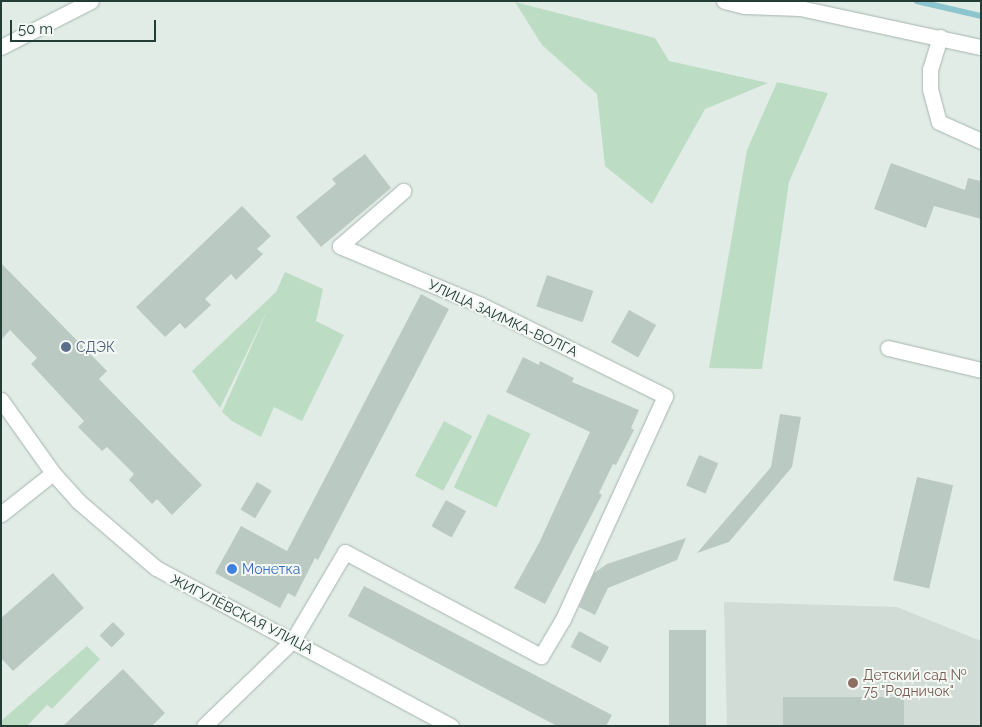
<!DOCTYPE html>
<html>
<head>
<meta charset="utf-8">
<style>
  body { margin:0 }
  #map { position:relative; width:982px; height:727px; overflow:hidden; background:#e2ece7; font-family:Raleway,sans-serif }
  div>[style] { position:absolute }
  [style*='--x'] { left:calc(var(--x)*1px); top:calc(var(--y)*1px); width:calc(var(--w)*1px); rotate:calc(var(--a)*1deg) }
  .built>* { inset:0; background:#d1dcd6 }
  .green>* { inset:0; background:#bcdcc4; transform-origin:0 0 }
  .stream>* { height:5.5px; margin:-2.75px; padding:0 2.75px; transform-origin:2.75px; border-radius:2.75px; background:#8dc5ce }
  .building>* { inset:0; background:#bbc9c3; transform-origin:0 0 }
  .roads { filter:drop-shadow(0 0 1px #a5b4ae) drop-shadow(0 0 1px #a5b4ae) }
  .street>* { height:15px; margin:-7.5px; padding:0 7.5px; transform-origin:7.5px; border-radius:7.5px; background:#fff }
  .secondary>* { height:15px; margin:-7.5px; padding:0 7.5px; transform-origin:7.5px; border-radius:7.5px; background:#fff }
  .dots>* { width:14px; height:14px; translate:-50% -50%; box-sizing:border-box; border:2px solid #f3f8f5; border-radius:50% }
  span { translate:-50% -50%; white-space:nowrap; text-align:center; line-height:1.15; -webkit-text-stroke:4px #f3f8f5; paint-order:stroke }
  .street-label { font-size:14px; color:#233c35 }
  .service-label { font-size:14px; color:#4e5e75 }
  .left { translate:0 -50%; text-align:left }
  .shop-label { font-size:14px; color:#366cbe }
  .education-label { font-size:14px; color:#785e54 }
  .frame { position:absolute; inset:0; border:2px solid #233c35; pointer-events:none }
  .scale { position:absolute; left:10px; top:20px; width:146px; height:22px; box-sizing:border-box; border:2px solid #233c35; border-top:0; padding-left:6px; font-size:15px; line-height:18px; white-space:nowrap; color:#233c35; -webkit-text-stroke:4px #f3f8f5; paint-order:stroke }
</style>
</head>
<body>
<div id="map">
  <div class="built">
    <i style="clip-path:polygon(724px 602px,897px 607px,981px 641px,981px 726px,727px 726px)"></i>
  </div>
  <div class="green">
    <i style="clip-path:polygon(515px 2px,655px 38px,669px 61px,768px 83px,705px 109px,652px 204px,605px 166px,597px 94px,542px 45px)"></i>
    <i style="clip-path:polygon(777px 82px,828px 93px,789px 182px,762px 369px,709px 368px,747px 150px)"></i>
    <i style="clip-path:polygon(285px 272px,323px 289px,316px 321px,344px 335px,302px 421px,274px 407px,261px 437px,232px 421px,222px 412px,269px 307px,220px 408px,192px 371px,276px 292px)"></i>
    <i style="left:488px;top:414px;width:47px;height:81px;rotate:25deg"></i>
    <i style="left:444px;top:421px;width:32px;height:62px;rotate:28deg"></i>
    <i style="clip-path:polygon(87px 646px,100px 659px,52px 709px,47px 705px,27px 726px,1px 726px,1px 721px)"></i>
  </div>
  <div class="stream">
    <i style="--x:917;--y:1;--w:66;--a:13.2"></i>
  </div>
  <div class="building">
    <i style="clip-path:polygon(365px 154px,391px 188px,321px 247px,296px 217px,336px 184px,332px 179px)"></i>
    <i style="clip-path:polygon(891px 163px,965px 190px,968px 178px,981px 181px,981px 219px,934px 206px,926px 228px,874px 209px)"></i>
    <i style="clip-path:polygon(242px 206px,271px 236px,257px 249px,263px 254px,236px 280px,231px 274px,205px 299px,211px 305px,185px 329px,180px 323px,165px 337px,136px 307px)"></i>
    <i style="clip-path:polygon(1px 263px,107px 371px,99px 379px,202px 485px,172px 515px,157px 499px,152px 504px,129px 480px,134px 474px,107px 447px,102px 451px,78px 427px,84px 421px,31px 364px,37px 358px,10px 330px,1px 340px)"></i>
    <i style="left:547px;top:275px;width:49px;height:33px;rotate:19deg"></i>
    <i style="clip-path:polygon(421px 294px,449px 309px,318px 560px,315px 558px,295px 597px,288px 593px,280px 608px,215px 573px,241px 526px,287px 551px)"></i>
    <i style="left:629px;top:310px;width:31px;height:37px;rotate:29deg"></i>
    <i style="clip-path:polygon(523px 357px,539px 365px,540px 361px,574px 378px,572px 382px,639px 410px,631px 428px,634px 430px,616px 465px,613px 464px,599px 493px,602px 495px,545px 604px,514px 588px,539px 543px,590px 432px,506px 392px)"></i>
    <i style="clip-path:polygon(780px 414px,801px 417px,792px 467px,729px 542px,697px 553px,771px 467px)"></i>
    <i style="left:699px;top:455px;width:21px;height:33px;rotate:23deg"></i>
    <i style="left:917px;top:477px;width:37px;height:106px;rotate:13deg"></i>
    <i style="left:257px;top:482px;width:17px;height:32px;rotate:31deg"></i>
    <i style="left:446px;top:500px;width:23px;height:30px;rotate:29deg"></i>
    <i style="clip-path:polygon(686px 538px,677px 560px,608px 588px,595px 615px,579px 607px,594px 573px,607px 564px)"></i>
    <i style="clip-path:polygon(53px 573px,84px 608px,13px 671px,1px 658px,1px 618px)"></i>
    <i style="clip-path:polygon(364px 586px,612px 715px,606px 726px,557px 726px,348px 616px)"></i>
    <i style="left:113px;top:622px;width:17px;height:19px;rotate:45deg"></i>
    <i style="left:669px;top:630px;width:37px;height:96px"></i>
    <i style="left:579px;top:631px;width:34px;height:18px;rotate:28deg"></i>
    <i style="clip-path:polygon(123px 669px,165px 713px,152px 726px,63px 726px)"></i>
    <i style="left:783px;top:697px;width:121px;height:29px"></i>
  </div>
  <div class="roads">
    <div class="street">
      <i style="--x:940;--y:37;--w:34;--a:107"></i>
      <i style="--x:930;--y:69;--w:20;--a:90"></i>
      <i style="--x:930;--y:89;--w:34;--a:75"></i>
      <i style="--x:939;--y:122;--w:46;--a:24.3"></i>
      <i style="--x:888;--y:348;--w:96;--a:13.3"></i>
      <i style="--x:1;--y:400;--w:90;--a:54.5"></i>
      <i style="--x:53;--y:473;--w:38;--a:48"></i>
      <i style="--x:78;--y:501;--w:103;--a:40.7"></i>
      <i style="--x:156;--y:568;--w:335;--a:28.2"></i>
      <i style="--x:1;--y:514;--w:66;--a:-38.3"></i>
      <i style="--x:204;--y:726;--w:124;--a:-44"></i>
      <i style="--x:293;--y:640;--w:102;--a:-59.4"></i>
      <i style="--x:345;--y:552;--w:222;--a:28"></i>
      <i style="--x:541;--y:656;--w:43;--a:-59.3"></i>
      <i style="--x:563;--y:619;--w:245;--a:-65.4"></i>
      <i style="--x:665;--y:396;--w:205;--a:-153.7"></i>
      <i style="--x:481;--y:305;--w:153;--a:-157.3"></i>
      <i style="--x:340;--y:246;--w:84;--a:-41.1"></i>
    </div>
    <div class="secondary">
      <i style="--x:724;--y:1;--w:21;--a:14"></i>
      <i style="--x:744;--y:6;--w:56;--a:2"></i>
      <i style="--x:800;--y:8;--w:185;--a:12.2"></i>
      <i style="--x:1;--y:47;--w:101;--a:-27.1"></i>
    </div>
  </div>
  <div class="dots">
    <i style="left:66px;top:347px;background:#5c6f8a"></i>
    <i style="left:232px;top:569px;background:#3f7fe0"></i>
    <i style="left:853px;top:683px;background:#8d6e63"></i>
  </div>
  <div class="street-label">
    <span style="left:503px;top:318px;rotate:25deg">УЛИЦА ЗАИМКА-ВОЛГА</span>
    <span style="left:242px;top:614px;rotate:27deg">ЖИГУЛЁВСКАЯ УЛИЦА</span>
  </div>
  <div class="service-label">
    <span class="left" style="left:76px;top:347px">СДЭК</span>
  </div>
  <div class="shop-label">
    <span class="left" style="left:242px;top:569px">Монетка</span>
  </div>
  <div class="education-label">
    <span class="left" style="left:863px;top:683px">Детский сад №<br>75 "Родничок"</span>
  </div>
  <div class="frame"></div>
  <div class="scale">50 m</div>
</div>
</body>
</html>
